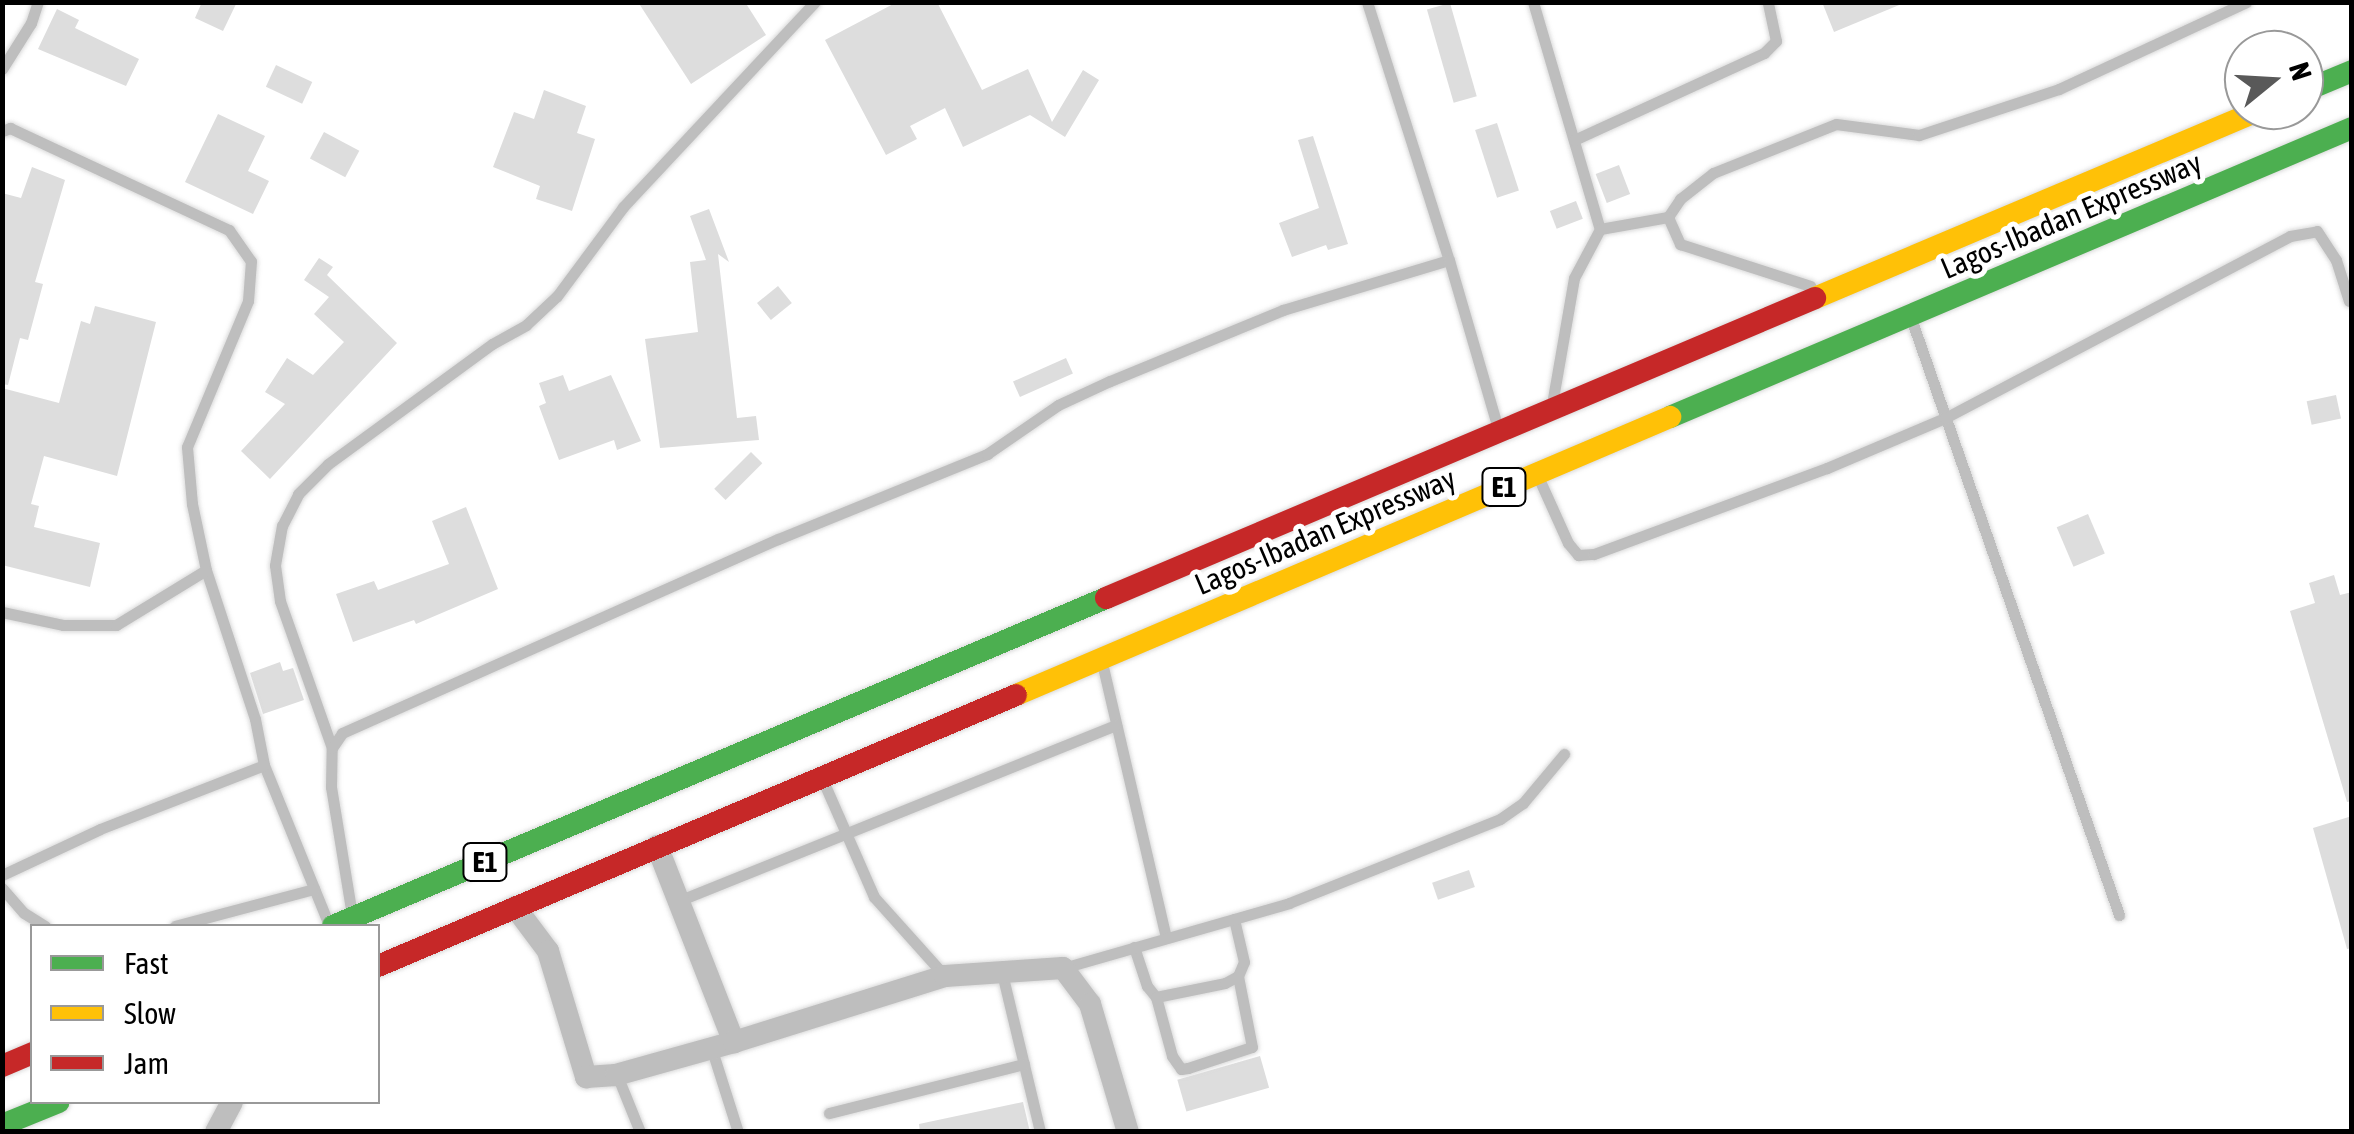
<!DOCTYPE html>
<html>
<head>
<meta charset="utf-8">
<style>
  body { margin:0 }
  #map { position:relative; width:2354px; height:1134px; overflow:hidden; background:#fff; font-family:"Asap Condensed",sans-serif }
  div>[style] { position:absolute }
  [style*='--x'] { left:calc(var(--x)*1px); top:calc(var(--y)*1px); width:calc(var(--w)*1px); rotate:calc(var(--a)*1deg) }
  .building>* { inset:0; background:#ddd; transform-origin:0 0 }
  .roads { filter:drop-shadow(0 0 2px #dbdbdb) drop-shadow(0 0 2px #dbdbdb) }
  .lane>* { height:11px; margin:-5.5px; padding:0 5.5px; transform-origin:5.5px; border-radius:5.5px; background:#bebebe }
  .street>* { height:22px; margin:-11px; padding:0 11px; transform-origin:11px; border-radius:11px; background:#bebebe }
  .fast>* { height:22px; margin:-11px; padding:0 11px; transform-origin:11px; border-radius:11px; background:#4caf50 }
  .slow>* { height:22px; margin:-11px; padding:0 11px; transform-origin:11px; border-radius:11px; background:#ffc107 }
  .jam>* { height:22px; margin:-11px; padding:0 11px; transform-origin:11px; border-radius:11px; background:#c62828 }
  span { translate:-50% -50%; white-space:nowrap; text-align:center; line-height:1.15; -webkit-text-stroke:10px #fff; paint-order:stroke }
  .shield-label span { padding:2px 8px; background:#fff; border:2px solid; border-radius:8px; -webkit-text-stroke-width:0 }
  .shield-label { font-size:28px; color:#000; font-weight:700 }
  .street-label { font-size:30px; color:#000 }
  .frame { position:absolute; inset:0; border:5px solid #000; pointer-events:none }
  .legend { position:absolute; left:30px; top:924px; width:350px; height:180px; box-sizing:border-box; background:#fff; border:2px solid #999; margin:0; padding:12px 18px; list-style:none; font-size:30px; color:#000 }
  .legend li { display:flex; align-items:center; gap:20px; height:50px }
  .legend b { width:50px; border:2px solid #999 }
  .north { position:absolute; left:2224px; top:30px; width:100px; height:100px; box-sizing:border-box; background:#fff; border:2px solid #999; border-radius:50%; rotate:72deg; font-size:28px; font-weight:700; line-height:40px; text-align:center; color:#000 }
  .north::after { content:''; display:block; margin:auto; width:35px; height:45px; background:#595959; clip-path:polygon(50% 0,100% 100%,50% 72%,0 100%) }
</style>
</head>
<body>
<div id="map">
  <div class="building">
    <i style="clip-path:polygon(202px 2px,237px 2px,223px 31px,195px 18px)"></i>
    <i style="clip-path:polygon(638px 2px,745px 2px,766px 35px,691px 84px)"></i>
    <i style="clip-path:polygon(897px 2px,937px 2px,982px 90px,1028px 69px,1052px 122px,1083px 70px,1099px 80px,1065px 137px,1030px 115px,963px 147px,945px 108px,910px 126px,917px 139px,886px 155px,825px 40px)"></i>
    <i style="clip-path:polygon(1822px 2px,1904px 2px,1904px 3px,1834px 32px)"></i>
    <i style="left:1450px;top:3px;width:97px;height:24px;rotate:74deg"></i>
    <i style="clip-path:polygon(57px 9px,79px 20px,75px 28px,139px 59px,126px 86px,38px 49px)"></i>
    <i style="left:276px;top:65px;width:40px;height:24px;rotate:25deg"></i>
    <i style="clip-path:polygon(544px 90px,586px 106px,577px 133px,595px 139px,572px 211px,536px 199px,540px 186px,493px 167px,514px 112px,534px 119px)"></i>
    <i style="clip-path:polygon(218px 114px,265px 136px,248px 171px,269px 181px,253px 214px,185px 182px)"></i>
    <i style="left:1497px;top:123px;width:71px;height:23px;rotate:72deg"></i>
    <i style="left:324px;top:132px;width:40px;height:30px;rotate:28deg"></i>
    <i style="clip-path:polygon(1313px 136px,1348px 244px,1328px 250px,1326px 245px,1292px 257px,1279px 223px,1319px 208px,1298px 140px)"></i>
    <i style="left:1619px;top:165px;width:31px;height:25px;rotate:69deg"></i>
    <i style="clip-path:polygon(32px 167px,65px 180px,35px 282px,43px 284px,28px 340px,20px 338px,8px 385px,2px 384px,2px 193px,21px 198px)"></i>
    <i style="left:1576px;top:201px;width:19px;height:28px;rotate:69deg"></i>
    <i style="clip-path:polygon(709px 209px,729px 262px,718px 254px,737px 418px,756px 416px,759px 440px,660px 448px,645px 339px,698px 332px,690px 262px,706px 260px,690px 216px)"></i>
    <i style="clip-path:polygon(319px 258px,333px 267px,327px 275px,397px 343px,270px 479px,241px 451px,285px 404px,265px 392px,287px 358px,313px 375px,344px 342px,314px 314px,329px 297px,304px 280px)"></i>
    <i style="left:778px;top:286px;width:22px;height:27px;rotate:51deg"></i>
    <i style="clip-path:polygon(95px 306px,156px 322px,117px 476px,44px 456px,31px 504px,39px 506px,34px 527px,100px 543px,90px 587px,2px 565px,2px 388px,59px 403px,81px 321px,90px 324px)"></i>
    <i style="left:1066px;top:358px;width:17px;height:58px;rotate:66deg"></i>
    <i style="clip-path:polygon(563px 375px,569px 391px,611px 375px,641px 441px,617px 450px,614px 440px,559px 460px,539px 406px,546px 403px,539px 383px)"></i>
    <i style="left:2336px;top:395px;width:24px;height:30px;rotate:78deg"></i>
    <i style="left:751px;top:452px;width:16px;height:52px;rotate:45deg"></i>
    <i style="clip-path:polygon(466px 507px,498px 589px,416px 624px,414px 620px,353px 642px,336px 594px,374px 581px,378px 590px,449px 564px,432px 521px)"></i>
    <i style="left:2088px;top:514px;width:43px;height:34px;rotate:67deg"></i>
    <i style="clip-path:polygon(2334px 575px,2340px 595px,2352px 592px,2352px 801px,2347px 802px,2290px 611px,2315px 603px,2309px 583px)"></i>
    <i style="clip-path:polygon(280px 662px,283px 671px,293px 668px,304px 700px,263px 714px,250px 673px)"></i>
    <i style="clip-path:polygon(2352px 816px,2352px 948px,2347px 949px,2313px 828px)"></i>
    <i style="left:1469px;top:870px;width:18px;height:39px;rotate:71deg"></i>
    <i style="left:1260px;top:1056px;width:33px;height:86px;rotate:74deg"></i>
    <i style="clip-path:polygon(1023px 1102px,1030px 1132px,920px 1132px,919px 1124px)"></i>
  </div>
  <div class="roads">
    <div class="lane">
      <i style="--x:1367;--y:2;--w:271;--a:72.4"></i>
      <i style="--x:1533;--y:2;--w:237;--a:73.6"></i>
      <i style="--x:1600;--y:229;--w:55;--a:118"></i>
      <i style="--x:1574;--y:278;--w:122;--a:99.9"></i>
      <i style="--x:2;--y:69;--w:54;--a:-57.8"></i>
      <i style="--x:31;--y:23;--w:22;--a:-72"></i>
      <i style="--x:2;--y:131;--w:9;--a:-21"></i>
      <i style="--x:10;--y:128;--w:242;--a:25"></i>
      <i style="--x:229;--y:230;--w:38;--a:55"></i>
      <i style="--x:251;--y:261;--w:40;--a:94.3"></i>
      <i style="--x:248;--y:301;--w:158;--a:112.7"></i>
      <i style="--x:187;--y:447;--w:57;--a:85"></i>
      <i style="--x:192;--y:504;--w:67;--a:78"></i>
      <i style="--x:206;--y:570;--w:157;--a:71.8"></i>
      <i style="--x:255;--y:719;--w:47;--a:78.9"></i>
      <i style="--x:264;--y:765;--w:167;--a:67.9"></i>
      <i style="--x:1574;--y:140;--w:209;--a:-24.6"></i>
      <i style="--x:1764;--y:53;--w:17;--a:-45"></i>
      <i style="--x:1776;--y:41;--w:40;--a:-102"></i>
      <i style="--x:1668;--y:217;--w:22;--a:-56"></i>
      <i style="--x:1680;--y:199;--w:42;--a:-38.2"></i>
      <i style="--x:1713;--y:173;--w:132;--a:-21.7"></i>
      <i style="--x:1836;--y:124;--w:84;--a:7.5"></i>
      <i style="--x:1919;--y:135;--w:147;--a:-18.2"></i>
      <i style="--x:2059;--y:89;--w:206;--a:-24.9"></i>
      <i style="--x:1600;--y:229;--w:69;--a:-10"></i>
      <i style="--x:1668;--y:217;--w:30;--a:66"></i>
      <i style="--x:1680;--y:244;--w:137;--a:17.9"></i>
      <i style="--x:1913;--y:324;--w:626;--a:70.78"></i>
      <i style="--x:1540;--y:481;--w:68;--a:65.7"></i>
      <i style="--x:1568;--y:543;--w:16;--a:50"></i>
      <i style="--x:1578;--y:555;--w:16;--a:-4"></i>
      <i style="--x:1594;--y:554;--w:248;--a:-20.3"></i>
      <i style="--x:1827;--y:468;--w:128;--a:-23"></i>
      <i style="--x:1945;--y:418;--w:390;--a:-27.8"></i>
      <i style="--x:2290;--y:236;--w:27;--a:-10"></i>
      <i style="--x:2317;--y:231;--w:35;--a:57"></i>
      <i style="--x:2336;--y:260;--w:43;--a:72.4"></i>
      <i style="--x:2;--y:612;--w:62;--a:12"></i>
      <i style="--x:63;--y:625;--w:53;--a:0"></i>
      <i style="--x:116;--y:625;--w:105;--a:-31.4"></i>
      <i style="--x:1103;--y:667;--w:277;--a:76.9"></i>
      <i style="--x:332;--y:748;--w:156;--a:-109.5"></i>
      <i style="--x:280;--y:601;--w:36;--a:-98"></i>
      <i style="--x:275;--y:565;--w:40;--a:-80"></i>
      <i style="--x:282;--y:526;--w:36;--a:-63"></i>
      <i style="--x:298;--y:494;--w:42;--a:-45"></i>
      <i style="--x:328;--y:464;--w:203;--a:-36.2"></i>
      <i style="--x:492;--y:344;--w:39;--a:-29"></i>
      <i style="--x:526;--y:325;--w:42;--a:-43.1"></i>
      <i style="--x:557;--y:296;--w:111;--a:-53.4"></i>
      <i style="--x:623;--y:207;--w:281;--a:-46.9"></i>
      <i style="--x:824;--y:783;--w:124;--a:66.3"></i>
      <i style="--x:874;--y:897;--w:106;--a:48.1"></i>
      <i style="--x:2;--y:875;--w:108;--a:-25.1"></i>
      <i style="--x:100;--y:829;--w:176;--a:-21.3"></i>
      <i style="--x:2;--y:888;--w:33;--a:49"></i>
      <i style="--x:24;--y:913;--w:25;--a:32"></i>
      <i style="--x:678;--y:901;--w:472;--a:-21.9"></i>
      <i style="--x:351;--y:909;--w:124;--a:-99.3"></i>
      <i style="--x:331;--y:787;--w:39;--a:-89"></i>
      <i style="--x:332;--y:748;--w:18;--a:-56"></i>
      <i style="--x:342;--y:733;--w:477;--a:-24"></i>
      <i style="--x:778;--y:539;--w:226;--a:-22.1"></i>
      <i style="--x:987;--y:454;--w:86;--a:-34.6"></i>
      <i style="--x:1058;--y:405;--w:57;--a:-24.8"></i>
      <i style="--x:1110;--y:381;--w:187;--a:-22.3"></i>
      <i style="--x:1283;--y:310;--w:173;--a:-16.8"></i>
      <i style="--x:1449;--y:260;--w:169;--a:73.8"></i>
      <i style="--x:175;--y:926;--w:144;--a:-14.9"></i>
      <i style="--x:1134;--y:947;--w:41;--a:71.6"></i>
      <i style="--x:1147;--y:986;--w:14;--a:51"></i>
      <i style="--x:1156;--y:997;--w:70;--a:-11.5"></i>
      <i style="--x:1225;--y:983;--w:15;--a:-28"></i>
      <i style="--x:1238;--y:976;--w:15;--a:-67"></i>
      <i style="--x:1244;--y:962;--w:44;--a:-103.1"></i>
      <i style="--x:1063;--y:968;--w:235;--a:-16"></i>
      <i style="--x:1289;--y:903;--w:227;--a:-21.7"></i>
      <i style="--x:1500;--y:819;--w:28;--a:-35"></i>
      <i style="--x:1523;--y:803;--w:64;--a:-50.1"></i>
      <i style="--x:1001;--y:969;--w:168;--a:76.5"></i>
      <i style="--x:1156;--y:997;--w:61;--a:74.8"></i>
      <i style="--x:1172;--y:1056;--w:16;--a:55"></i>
      <i style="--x:1181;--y:1069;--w:7;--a:-8"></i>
      <i style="--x:1188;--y:1068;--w:67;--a:-18.2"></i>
      <i style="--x:1252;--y:1047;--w:72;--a:-101.2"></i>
      <i style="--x:711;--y:1047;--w:89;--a:72.4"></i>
      <i style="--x:617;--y:1075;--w:61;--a:68"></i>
      <i style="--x:829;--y:1113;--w:201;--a:-14.1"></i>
    </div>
    <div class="street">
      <i style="--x:657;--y:846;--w:211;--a:68.6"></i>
      <i style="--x:515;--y:907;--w:55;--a:53.1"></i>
      <i style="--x:548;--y:951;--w:132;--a:73.2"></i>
      <i style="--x:586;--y:1077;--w:30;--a:-4"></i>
      <i style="--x:616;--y:1075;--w:123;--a:-15.6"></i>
      <i style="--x:734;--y:1042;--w:221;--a:-17.4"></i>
      <i style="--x:945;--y:976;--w:118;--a:-3.9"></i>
      <i style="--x:1063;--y:968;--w:45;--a:53.1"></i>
      <i style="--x:1090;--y:1004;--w:134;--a:73.5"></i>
      <i style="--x:216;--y:1132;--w:34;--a:-62"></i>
    </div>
    <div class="fast">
      <i style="--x:2304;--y:91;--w:52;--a:-22.6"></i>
      <i style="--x:1670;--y:417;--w:741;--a:-22.96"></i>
      <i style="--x:333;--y:926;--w:840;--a:-22.99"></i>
      <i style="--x:2;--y:1125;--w:61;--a:-22"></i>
    </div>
    <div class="slow">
      <i style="--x:1815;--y:298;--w:482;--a:-22.9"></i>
      <i style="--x:1016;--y:695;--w:711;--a:-23.03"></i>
    </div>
    <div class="jam">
      <i style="--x:1106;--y:598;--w:770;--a:-22.93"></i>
      <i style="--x:378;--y:966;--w:693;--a:-23.01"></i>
      <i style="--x:2;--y:1066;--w:33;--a:-23"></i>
    </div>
  </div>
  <div class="shield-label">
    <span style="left:1504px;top:487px">E1</span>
    <span style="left:485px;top:862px">E1</span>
  </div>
  <div class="street-label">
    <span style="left:2071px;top:215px;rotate:-23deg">Lagos-Ibadan Expressway</span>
    <span style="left:1325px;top:531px;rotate:-23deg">Lagos-Ibadan Expressway</span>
  </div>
  <div class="frame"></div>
  <ul class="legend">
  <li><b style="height:12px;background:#4caf50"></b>Fast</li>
  <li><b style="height:12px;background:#ffc107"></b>Slow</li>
  <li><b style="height:12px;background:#c62828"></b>Jam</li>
  </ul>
  <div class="north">N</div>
</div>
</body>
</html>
